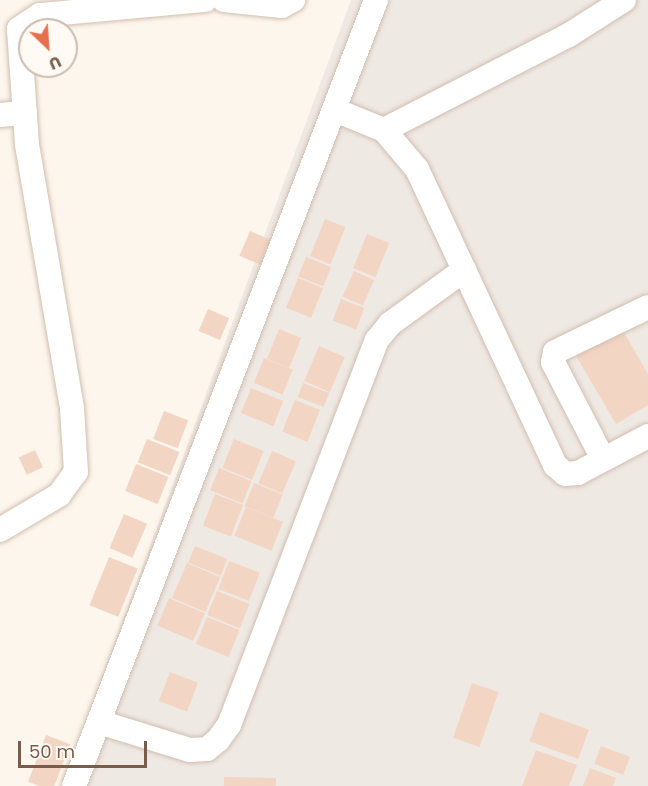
<!DOCTYPE html>
<html>
<head>
<meta charset="utf-8">
<style>
  body { margin:0 }
  #map { position:relative; width:648px; height:786px; overflow:hidden; background:#fdf6ec; font-family:Poppins,sans-serif }
  div>[style] { position:absolute }
  [style*='--x'] { left:calc(var(--x)*1px); top:calc(var(--y)*1px); width:calc(var(--w)*1px); rotate:calc(var(--a)*1deg) }
  .industrial>* { inset:0; background:#efe9e4 }
  .building>* { inset:0; background:#f3d5c3; transform-origin:0 0 }
  .roads { filter:drop-shadow(0 0 2px #d1beb0) drop-shadow(0 0 2px #d1beb0) }
  .minor>* { height:24px; margin:-12px; padding:0 12px; transform-origin:12px; border-radius:12px; background:#fff }
  span { translate:-50% -50%; white-space:nowrap; text-align:center; line-height:1.15; -webkit-text-stroke:6px #fffaf3; paint-order:stroke }
  .north { position:absolute; left:18px; top:18px; width:60px; height:60px; box-sizing:border-box; background:#fffaf3; border:2px solid #cabbb1; border-radius:50%; rotate:155deg; font-size:16px; font-weight:700; line-height:24px; text-align:center; color:#7a5c4d }
  .north::after { content:''; display:block; margin:auto; width:21px; height:27px; background:#e76f51; clip-path:polygon(50% 0,100% 100%,50% 72%,0 100%) }
  .scale { position:absolute; left:18px; top:741px; width:129px; height:27px; box-sizing:border-box; border:3px solid #7a5c4d; border-top:0; padding-left:8px; font-size:18px; line-height:21px; white-space:nowrap; color:#7a5c4d; -webkit-text-stroke:4px #fffaf3; paint-order:stroke }
</style>
</head>
<body>
<div id="map">
  <div class="industrial">
    <i style="clip-path:polygon(351px 0,648px 0,648px 786px,62px 786px)"></i>
  </div>
  <div class="building">
    <i style="left:325px;top:219px;width:22px;height:40px;rotate:22deg"></i>
    <i style="left:250px;top:231px;width:23px;height:27px;rotate:23deg"></i>
    <i style="left:367px;top:234px;width:24px;height:37px;rotate:22deg"></i>
    <i style="left:306px;top:257px;width:27px;height:21px;rotate:22deg"></i>
    <i style="left:354px;top:271px;width:22px;height:28px;rotate:24deg"></i>
    <i style="left:298px;top:278px;width:27px;height:32px;rotate:22deg"></i>
    <i style="left:341px;top:299px;width:25px;height:23px;rotate:21deg"></i>
    <i style="left:208px;top:309px;width:23px;height:24px;rotate:23deg"></i>
    <i style="left:279px;top:329px;width:24px;height:32px;rotate:22deg"></i>
    <i style="clip-path:polygon(622px 329px,648px 374px,648px 405px,616px 424px,576px 356px)"></i>
    <i style="left:319px;top:346px;width:28px;height:38px;rotate:23deg"></i>
    <i style="left:264px;top:358px;width:31px;height:27px;rotate:22deg"></i>
    <i style="left:303px;top:383px;width:28px;height:15px;rotate:21deg"></i>
    <i style="left:251px;top:388px;width:35px;height:27px;rotate:22deg"></i>
    <i style="left:295px;top:400px;width:27px;height:34px;rotate:22deg"></i>
    <i style="left:164px;top:411px;width:26px;height:30px;rotate:21deg"></i>
    <i style="left:147px;top:439px;width:35px;height:25px;rotate:22deg"></i>
    <i style="left:234px;top:439px;width:32px;height:31px;rotate:22deg"></i>
    <i style="left:35px;top:450px;width:19px;height:18px;rotate:65deg"></i>
    <i style="left:272px;top:451px;width:26px;height:35px;rotate:23deg"></i>
    <i style="left:136px;top:464px;width:35px;height:29px;rotate:22deg"></i>
    <i style="left:219px;top:468px;width:35px;height:24px;rotate:22deg"></i>
    <i style="left:254px;top:483px;width:31px;height:25px;rotate:22deg"></i>
    <i style="left:215px;top:494px;width:30px;height:34px;rotate:21deg"></i>
    <i style="left:246px;top:507px;width:40px;height:31px;rotate:22deg"></i>
    <i style="left:124px;top:514px;width:25px;height:37px;rotate:23deg"></i>
    <i style="left:195px;top:546px;width:35px;height:18px;rotate:22deg"></i>
    <i style="left:109px;top:557px;width:31px;height:52px;rotate:22deg"></i>
    <i style="left:229px;top:561px;width:33px;height:30px;rotate:21deg"></i>
    <i style="left:187px;top:563px;width:36px;height:38px;rotate:23deg"></i>
    <i style="left:217px;top:591px;width:35px;height:26px;rotate:22deg"></i>
    <i style="left:169px;top:598px;width:39px;height:30px;rotate:23deg"></i>
    <i style="left:207px;top:617px;width:35px;height:29px;rotate:22deg"></i>
    <i style="left:170px;top:672px;width:30px;height:31px;rotate:21deg"></i>
    <i style="left:472px;top:683px;width:28px;height:58px;rotate:19deg"></i>
    <i style="left:540px;top:712px;width:52px;height:31px;rotate:20deg"></i>
    <i style="left:46px;top:735px;width:26px;height:50px;rotate:21deg"></i>
    <i style="left:601px;top:746px;width:31px;height:19px;rotate:21deg"></i>
    <i style="clip-path:polygon(536px 750px,577px 765px,569px 786px,522px 786px)"></i>
    <i style="clip-path:polygon(590px 768px,616px 778px,613px 786px,583px 786px)"></i>
    <i style="left:224px;top:777px;width:52px;height:9px;rotate:1deg"></i>
  </div>
  <div class="roads">
    <div class="minor">
      <i style="--x:224;--y:0;--w:58;--a:5.9"></i>
      <i style="--x:282;--y:6;--w:13;--a:-29"></i>
      <i style="--x:335;--y:110;--w:53;--a:22.2"></i>
      <i style="--x:384;--y:130;--w:51;--a:49.8"></i>
      <i style="--x:417;--y:169;--w:327;--a:65"></i>
      <i style="--x:555;--y:465;--w:13;--a:42"></i>
      <i style="--x:565;--y:474;--w:13;--a:-4"></i>
      <i style="--x:578;--y:473;--w:79;--a:-27.9"></i>
      <i style="--x:0;--y:115;--w:25;--a:-5"></i>
      <i style="--x:384;--y:130;--w:208;--a:-27.2"></i>
      <i style="--x:569;--y:35;--w:65;--a:-32.5"></i>
      <i style="--x:603;--y:459;--w:109;--a:-117.3"></i>
      <i style="--x:553;--y:362;--w:10;--a:-79"></i>
      <i style="--x:555;--y:352;--w:103;--a:-25.8"></i>
      <i style="--x:0;--y:530;--w:69;--a:-30.7"></i>
      <i style="--x:59;--y:495;--w:29;--a:-54"></i>
      <i style="--x:76;--y:472;--w:64;--a:-93.6"></i>
      <i style="--x:72;--y:408;--w:268;--a:-99.7"></i>
      <i style="--x:27;--y:144;--w:115;--a:-94"></i>
      <i style="--x:19;--y:29;--w:25;--a:-34"></i>
      <i style="--x:40;--y:15;--w:166;--a:-5.2"></i>
      <i style="--x:99;--y:722;--w:95;--a:17.1"></i>
      <i style="--x:190;--y:750;--w:17;--a:-3"></i>
      <i style="--x:207;--y:749;--w:14;--a:-39"></i>
      <i style="--x:218;--y:740;--w:19;--a:-54"></i>
      <i style="--x:229;--y:725;--w:412;--a:-69"></i>
      <i style="--x:377;--y:340;--w:21;--a:-51"></i>
      <i style="--x:390;--y:324;--w:92;--a:-36.1"></i>
      <i style="--x:74;--y:786;--w:842;--a:-68.98"></i>
    </div>
  </div>
  <div class="north">U</div>
  <div class="scale">50 m</div>
</div>
</body>
</html>
